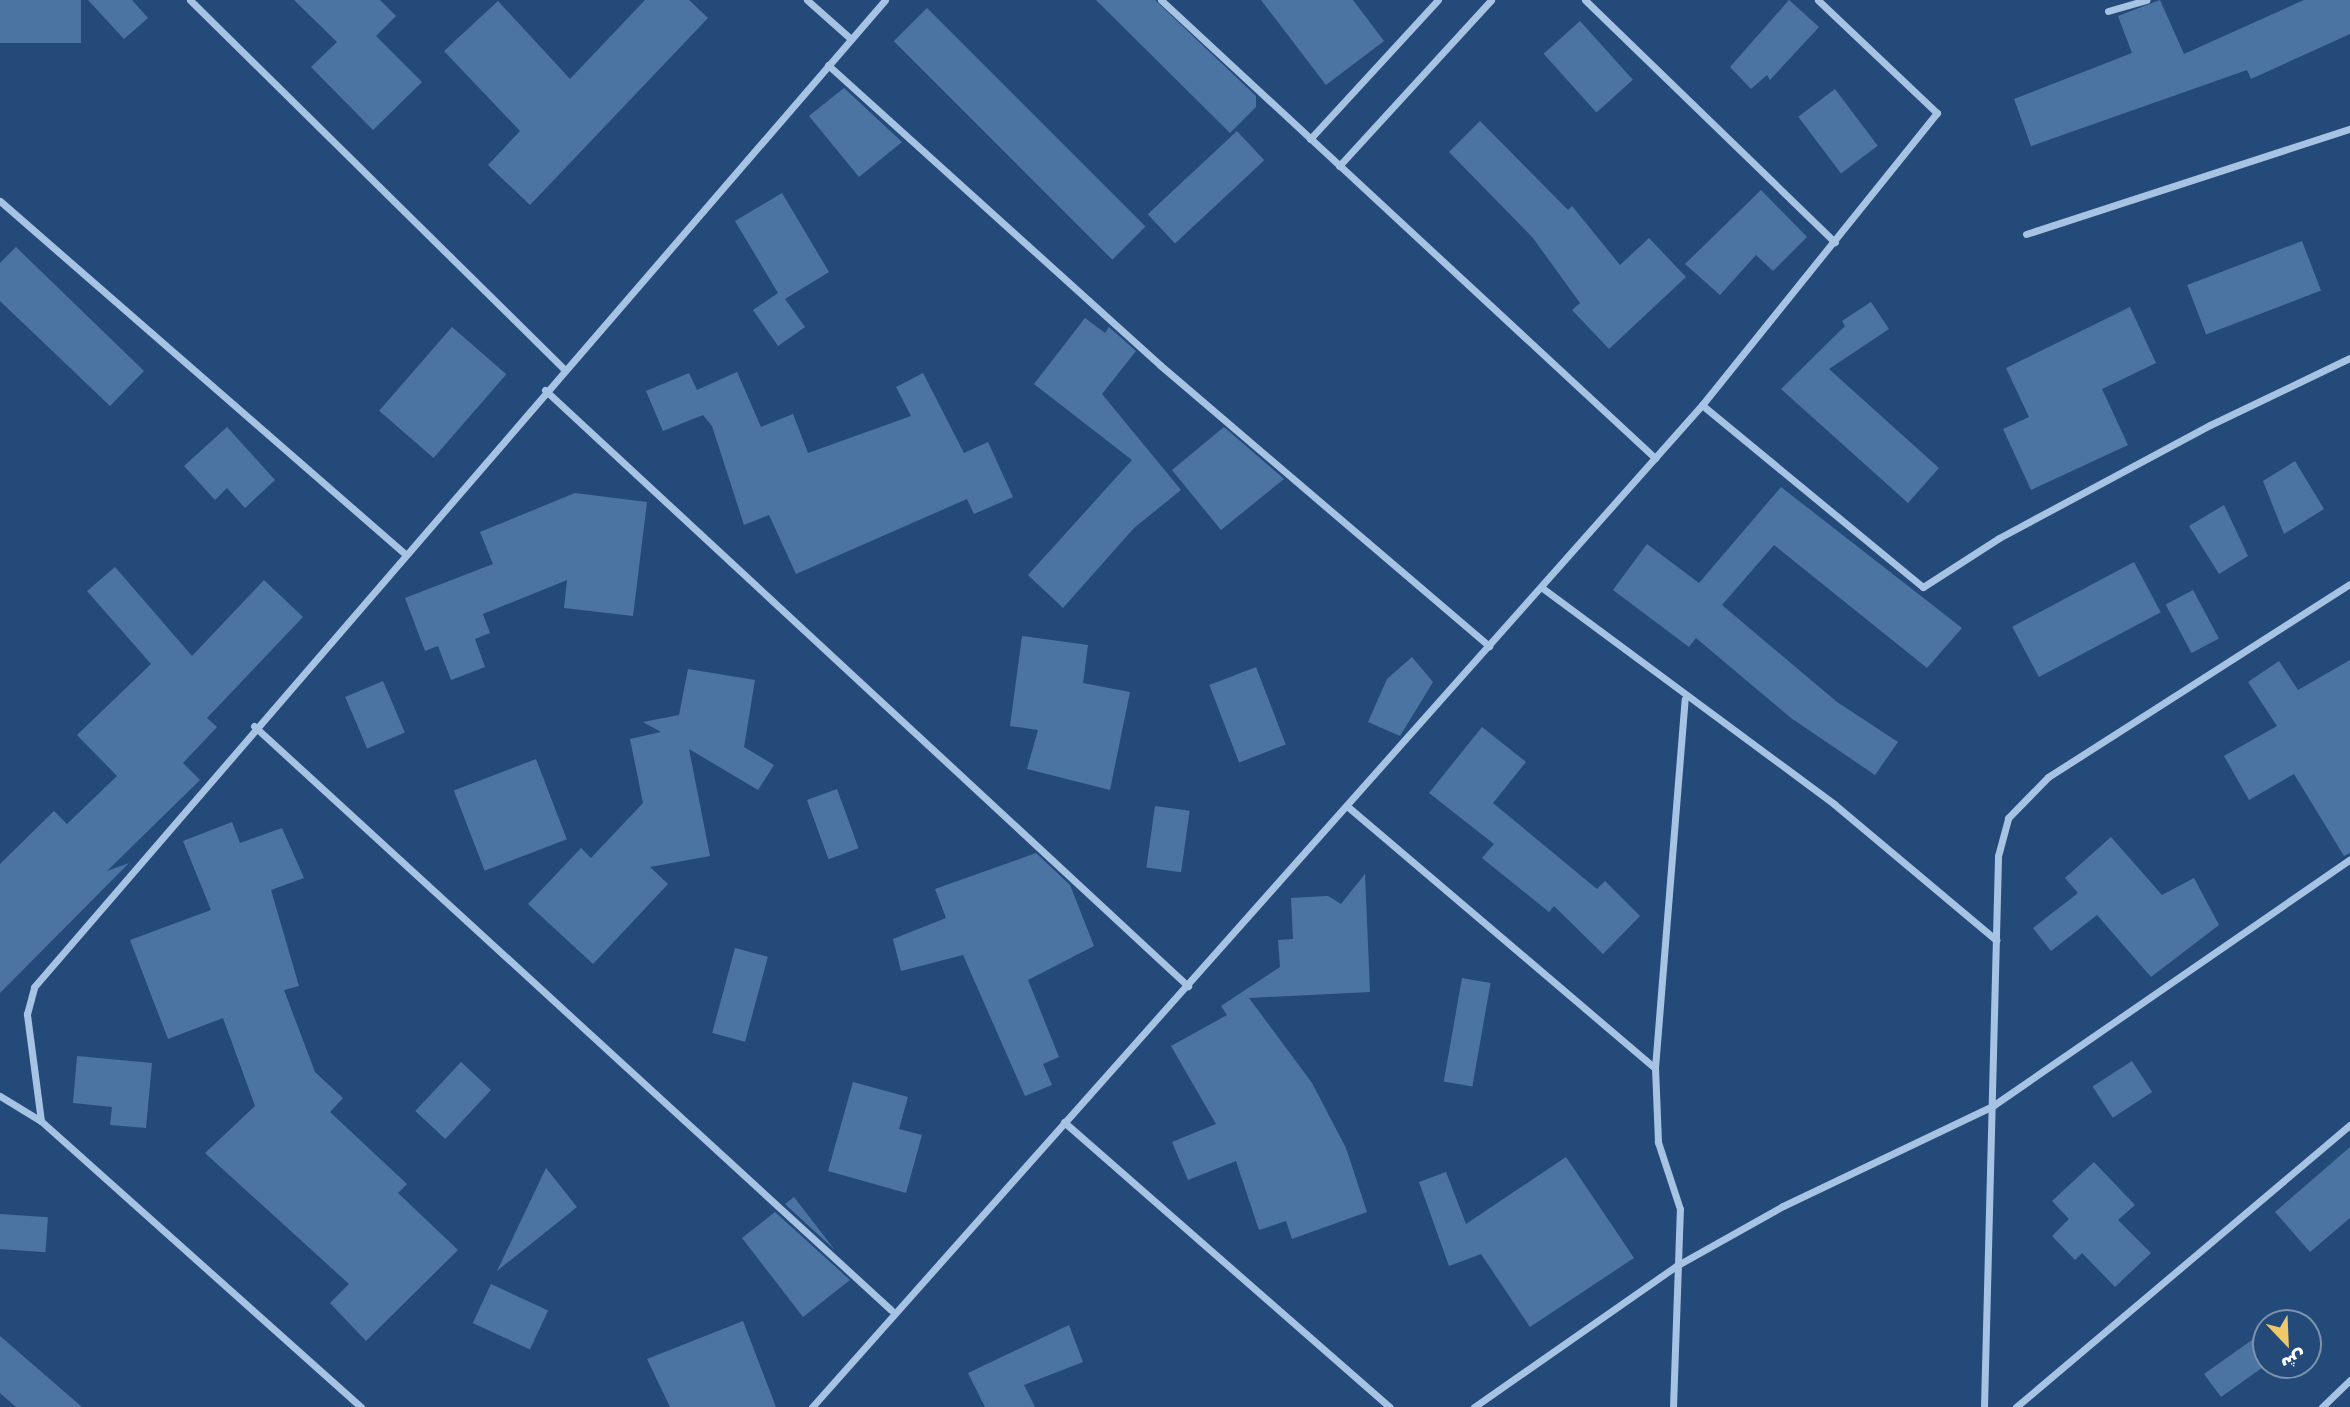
<!DOCTYPE html>
<html>
<head>
<meta charset="utf-8">
<style>
  body { margin:0 }
  #map { position:relative; width:2350px; height:1407px; overflow:hidden; background:#244a7a; font-family:"DejaVu Sans",Cairo,sans-serif }
  div>[style] { position:absolute }
  [style*='--x'] { left:calc(var(--x)*1px); top:calc(var(--y)*1px); width:calc(var(--w)*1px); rotate:calc(var(--a)*1deg) }
  .building>* { inset:0; background:#4c74a3; transform-origin:0 0 }
  .street>* { height:7px; margin:-3.5px; padding:0 3.5px; transform-origin:3.5px; border-radius:3.5px; background:#a7c3e4 }
  span { translate:-50% -50%; white-space:nowrap; text-align:center; line-height:1.15; -webkit-text-stroke:5px #244a7a; paint-order:stroke }
  .north { position:absolute; left:2252px; top:1309px; width:70px; height:70px; box-sizing:border-box; background:#244a7a; border:2px solid #7c92af; border-radius:50%; rotate:157deg; font-size:19px; font-weight:700; line-height:28px; text-align:center; color:#fff }
  .north::after { content:''; display:block; margin:auto; width:24px; height:32px; background:#efc86a; clip-path:polygon(50% 0,100% 100%,50% 72%,0 100%) }
</style>
</head>
<body>
<div id="map">
  <div class="building">
    <i style="left:0;top:0;width:81px;height:43px"></i>
    <i style="clip-path:polygon(88px 0,132px 0,148px 18px,124px 39px)"></i>
    <i style="clip-path:polygon(294px 0,380px 0,396px 16px,376px 36px,422px 82px,373px 130px,311px 67px,337px 42px)"></i>
    <i style="clip-path:polygon(645px 0,689px 0,708px 18px,530px 205px,488px 165px,520px 131px,444px 51px,498px 1px,570px 79px)"></i>
    <i style="clip-path:polygon(1096px 0,1155px 0,1256px 96px,1256px 107px,1230px 133px)"></i>
    <i style="clip-path:polygon(1261px 0,1353px 0,1384px 41px,1326px 85px)"></i>
    <i style="clip-path:polygon(1789px 0,1819px 27px,1770px 80px,1767px 75px,1751px 89px,1730px 67px)"></i>
    <i style="clip-path:polygon(2160px 0,2184px 54px,2304px 0,2350px 0,2350px 34px,2251px 79px,2247px 70px,2031px 146px,2014px 99px,2132px 53px,2118px 16px)"></i>
    <i style="left:927px;top:8px;width:309px;height:47px;rotate:45deg"></i>
    <i style="left:1580px;top:21px;width:79px;height:49px;rotate:48deg"></i>
    <i style="clip-path:polygon(844px 88px,902px 142px,859px 177px,809px 116px)"></i>
    <i style="left:1835px;top:89px;width:71px;height:46px;rotate:53deg"></i>
    <i style="clip-path:polygon(1480px 121px,1568px 210px,1572px 206px,1620px 265px,1649px 238px,1686px 277px,1609px 349px,1572px 310px,1580px 303px,1533px 238px,1449px 152px)"></i>
    <i style="left:1237px;top:131px;width:40px;height:122px;rotate:47deg"></i>
    <i style="clip-path:polygon(1761px 190px,1807px 237px,1773px 271px,1756px 255px,1720px 295px,1685px 264px)"></i>
    <i style="clip-path:polygon(782px 193px,829px 272px,785px 299px,805px 327px,778px 346px,753px 310px,778px 293px,735px 221px)"></i>
    <i style="left:2302px;top:241px;width:53px;height:123px;rotate:69deg"></i>
    <i style="clip-path:polygon(16px 247px,144px 371px,110px 406px,0 301px,0 263px)"></i>
    <i style="clip-path:polygon(1871px 302px,1889px 329px,1829px 369px,1939px 468px,1908px 503px,1781px 389px,1845px 326px,1842px 321px)"></i>
    <i style="clip-path:polygon(2130px 307px,2156px 363px,2102px 389px,2128px 445px,2031px 490px,2003px 429px,2029px 417px,2006px 368px)"></i>
    <i style="clip-path:polygon(1085px 318px,1105px 333px,1109px 327px,1136px 351px,1102px 394px,1181px 490px,1134px 528px,1063px 608px,1028px 575px,1132px 460px,1034px 384px)"></i>
    <i style="left:452px;top:327px;width:72px;height:111px;rotate:41deg"></i>
    <i style="clip-path:polygon(737px 372px,761px 427px,793px 414px,808px 453px,911px 416px,896px 387px,923px 373px,964px 453px,988px 442px,1013px 497px,974px 514px,967px 499px,796px 574px,769px 515px,744px 525px,712px 426px,703px 415px,663px 431px,646px 391px,689px 373px,697px 390px)"></i>
    <i style="clip-path:polygon(227px 427px,275px 480px,245px 508px,227px 488px,215px 500px,184px 466px)"></i>
    <i style="clip-path:polygon(1224px 427px,1284px 479px,1221px 530px,1172px 470px)"></i>
    <i style="clip-path:polygon(2295px 461px,2324px 509px,2284px 534px,2263px 481px)"></i>
    <i style="clip-path:polygon(1781px 487px,1962px 628px,1927px 668px,1774px 545px,1722px 605px,1837px 702px,1898px 742px,1875px 775px,1791px 718px,1696px 638px,1689px 647px,1613px 590px,1647px 544px,1699px 583px)"></i>
    <i style="clip-path:polygon(575px 493px,647px 502px,633px 616px,564px 608px,567px 580px,483px 614px,490px 633px,475px 639px,485px 667px,451px 680px,438px 646px,425px 651px,405px 598px,493px 564px,480px 532px)"></i>
    <i style="clip-path:polygon(2224px 505px,2248px 556px,2219px 574px,2189px 526px)"></i>
    <i style="left:2134px;top:562px;width:57px;height:138px;rotate:62deg"></i>
    <i style="clip-path:polygon(115px 567px,192px 656px,264px 580px,303px 617px,207px 718px,217px 727px,183px 763px,200px 780px,107px 871px,129px 863px,0 993px,0 864px,54px 811px,67px 824px,117px 776px,77px 735px,151px 664px,87px 591px)"></i>
    <i style="left:2193px;top:590px;width:55px;height:31px;rotate:62deg"></i>
    <i style="clip-path:polygon(1022px 636px,1088px 645px,1083px 683px,1130px 692px,1110px 790px,1027px 769px,1038px 730px,1010px 726px)"></i>
    <i style="clip-path:polygon(1412px 657px,1433px 682px,1400px 736px,1368px 722px,1387px 679px)"></i>
    <i style="clip-path:polygon(2350px 660px,2350px 853px,2344px 856px,2294px 774px,2249px 800px,2224px 756px,2277px 726px,2248px 682px,2279px 661px,2298px 690px)"></i>
    <i style="left:1256px;top:667px;width:83px;height:50px;rotate:69deg"></i>
    <i style="clip-path:polygon(688px 669px,755px 680px,744px 747px,774px 765px,758px 790px,689px 749px,710px 856px,650px 867px,668px 884px,593px 964px,528px 904px,581px 848px,591px 858px,643px 803px,630px 739px,661px 732px,643px 722px,679px 715px)"></i>
    <i style="left:383px;top:681px;width:56px;height:41px;rotate:67deg"></i>
    <i style="clip-path:polygon(1482px 727px,1526px 762px,1493px 803px,1597px 889px,1605px 881px,1640px 916px,1603px 954px,1554px 906px,1549px 912px,1482px 858px,1494px 844px,1429px 793px)"></i>
    <i style="left:536px;top:759px;width:86px;height:88px;rotate:69deg"></i>
    <i style="left:837px;top:789px;width:63px;height:32px;rotate:70deg"></i>
    <i style="left:1155px;top:806px;width:35px;height:62px;rotate:8deg"></i>
    <i style="clip-path:polygon(232px 822px,240px 843px,282px 828px,304px 878px,271px 890px,299px 986px,284px 990px,315px 1072px,343px 1098px,330px 1112px,407px 1184px,398px 1193px,458px 1250px,366px 1341px,330px 1303px,349px 1284px,205px 1153px,255px 1106px,223px 1018px,168px 1039px,130px 940px,211px 910px,183px 841px)"></i>
    <i style="clip-path:polygon(2111px 837px,2162px 895px,2194px 878px,2219px 925px,2151px 977px,2097px 915px,2051px 951px,2033px 928px,2078px 893px,2065px 878px)"></i>
    <i style="clip-path:polygon(1036px 853px,1070px 885px,1094px 946px,1028px 980px,1059px 1057px,1043px 1064px,1052px 1085px,1025px 1096px,963px 955px,901px 971px,893px 939px,946px 918px,935px 889px)"></i>
    <i style="clip-path:polygon(1365px 874px,1370px 992px,1249px 998px,1312px 1083px,1346px 1148px,1367px 1212px,1292px 1239px,1286px 1221px,1259px 1230px,1236px 1161px,1188px 1180px,1172px 1142px,1216px 1124px,1171px 1046px,1227px 1015px,1221px 1006px,1280px 967px,1278px 940px,1293px 939px,1291px 898px,1328px 896px,1341px 904px)"></i>
    <i style="left:735px;top:948px;width:34px;height:88px;rotate:15deg"></i>
    <i style="left:1462px;top:978px;width:29px;height:105px;rotate:10deg"></i>
    <i style="clip-path:polygon(77px 1056px,152px 1063px,146px 1128px,110px 1125px,112px 1107px,73px 1103px)"></i>
    <i style="left:2132px;top:1061px;width:37px;height:47px;rotate:57deg"></i>
    <i style="left:461px;top:1062px;width:41px;height:67px;rotate:43deg"></i>
    <i style="clip-path:polygon(853px 1082px,908px 1097px,899px 1129px,922px 1135px,906px 1193px,828px 1171px)"></i>
    <i style="clip-path:polygon(2350px 1147px,2350px 1218px,2310px 1252px,2275px 1212px)"></i>
    <i style="clip-path:polygon(1566px 1157px,1634px 1258px,1530px 1327px,1481px 1254px,1449px 1266px,1419px 1182px,1446px 1172px,1466px 1224px)"></i>
    <i style="clip-path:polygon(2094px 1162px,2135px 1205px,2118px 1220px,2151px 1253px,2115px 1287px,2082px 1253px,2075px 1260px,2052px 1236px,2069px 1219px,2052px 1201px)"></i>
    <i style="clip-path:polygon(546px 1168px,577px 1207px,497px 1271px)"></i>
    <i style="clip-path:polygon(794px 1197px,831px 1245px,835px 1250px,785px 1204px)"></i>
    <i style="clip-path:polygon(775px 1212px,850px 1280px,803px 1317px,742px 1238px)"></i>
    <i style="left:0;top:1214px;width:48px;height:35px;rotate:4deg"></i>
    <i style="left:491px;top:1284px;width:63px;height:43px;rotate:25deg"></i>
    <i style="clip-path:polygon(743px 1321px,776px 1407px,670px 1407px,647px 1359px)"></i>
    <i style="clip-path:polygon(1069px 1325px,1083px 1362px,1024px 1385px,1035px 1407px,985px 1407px,968px 1373px)"></i>
    <i style="clip-path:polygon(2266px 1330px,2266px 1365px,2221px 1397px,2204px 1374px)"></i>
    <i style="clip-path:polygon(0 1336px,82px 1407px,16px 1407px,0 1393px)"></i>
  </div>
  <div class="street">
    <i style="--x:190;--y:0;--w:525;--a:44.61"></i>
    <i style="--x:807;--y:0;--w:59;--a:41.6"></i>
    <i style="--x:1161;--y:0;--w:674;--a:42.83"></i>
    <i style="--x:1585;--y:0;--w:348;--a:44.1"></i>
    <i style="--x:2108;--y:11;--w:40;--a:-16"></i>
    <i style="--x:828;--y:65;--w:447;--a:42.1"></i>
    <i style="--x:1160;--y:365;--w:433;--a:40.5"></i>
    <i style="--x:1310;--y:139;--w:189;--a:-47.4"></i>
    <i style="--x:1339;--y:166;--w:225;--a:-47.5"></i>
    <i style="--x:0;--y:201;--w:536;--a:41.07"></i>
    <i style="--x:2026;--y:234;--w:341;--a:-18"></i>
    <i style="--x:545;--y:390;--w:877;--a:42.83"></i>
    <i style="--x:1702;--y:405;--w:286;--a:39.5"></i>
    <i style="--x:1923;--y:587;--w:90;--a:-32.8"></i>
    <i style="--x:1999;--y:538;--w:239;--a:-28.2"></i>
    <i style="--x:2210;--y:425;--w:155;--a:-25.6"></i>
    <i style="--x:1541;--y:587;--w:365;--a:36.5"></i>
    <i style="--x:1834;--y:804;--w:212;--a:40"></i>
    <i style="--x:254;--y:726;--w:864;--a:42.51"></i>
    <i style="--x:1347;--y:806;--w:404;--a:40.4"></i>
    <i style="--x:0;--y:1096;--w:48;--a:31.4"></i>
    <i style="--x:41;--y:1121;--w:429;--a:41.8"></i>
    <i style="--x:41;--y:1121;--w:108;--a:-97.5"></i>
    <i style="--x:27;--y:1014;--w:28;--a:-75"></i>
    <i style="--x:34;--y:987;--w:1303;--a:-49.23"></i>
    <i style="--x:1064;--y:1122;--w:433;--a:41.2"></i>
    <i style="--x:812;--y:1407;--w:1340;--a:-48.39"></i>
    <i style="--x:1702;--y:405;--w:375;--a:-51.2"></i>
    <i style="--x:1937;--y:113;--w:164;--a:-136.5"></i>
    <i style="--x:1474;--y:1407;--w:246;--a:-34.9"></i>
    <i style="--x:1676;--y:1266;--w:123;--a:-29.3"></i>
    <i style="--x:1783;--y:1206;--w:230;--a:-25.5"></i>
    <i style="--x:1991;--y:1107;--w:436;--a:-34.6"></i>
    <i style="--x:1673;--y:1407;--w:198;--a:-88"></i>
    <i style="--x:1680;--y:1209;--w:71;--a:-108.2"></i>
    <i style="--x:1658;--y:1142;--w:74;--a:-92.3"></i>
    <i style="--x:1655;--y:1068;--w:370;--a:-85.4"></i>
    <i style="--x:1984;--y:1407;--w:551;--a:-88.54"></i>
    <i style="--x:1998;--y:856;--w:39;--a:-75"></i>
    <i style="--x:2008;--y:818;--w:57;--a:-45.7"></i>
    <i style="--x:2048;--y:777;--w:358;--a:-32.6"></i>
    <i style="--x:2016;--y:1407;--w:437;--a:-40.2"></i>
    <i style="--x:2322;--y:1407;--w:39;--a:-44"></i>
  </div>
  <div class="north">ش</div>
</div>
</body>
</html>
